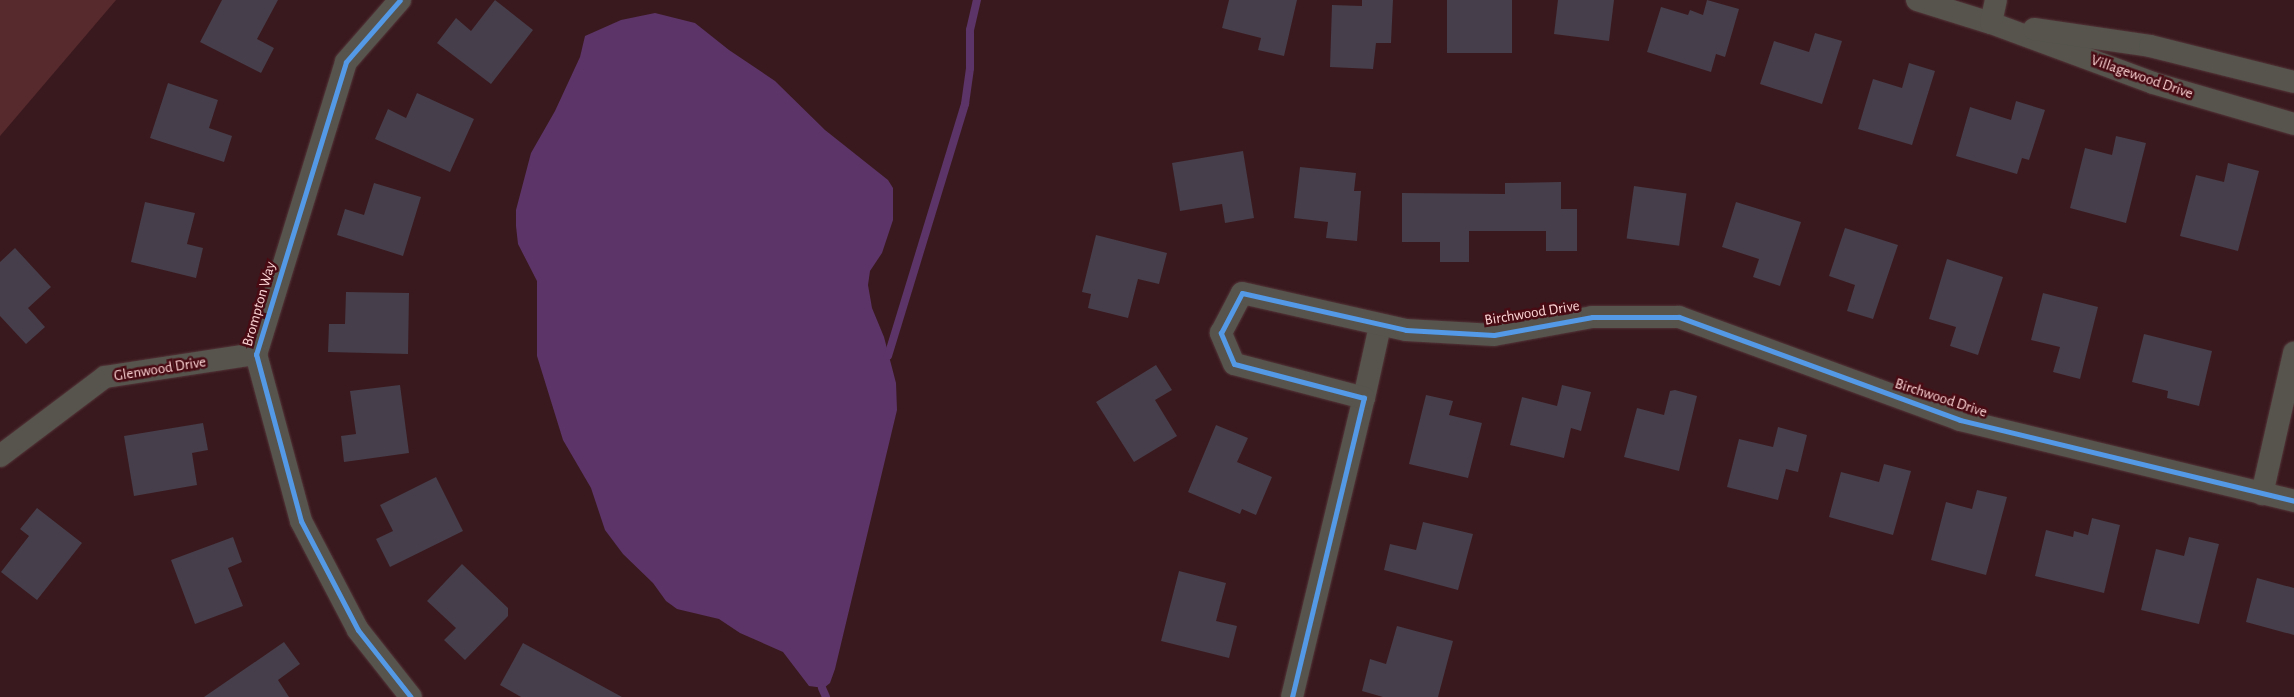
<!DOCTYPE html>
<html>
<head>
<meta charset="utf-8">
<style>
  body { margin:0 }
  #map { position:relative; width:2294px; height:697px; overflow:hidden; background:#3a191e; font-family:"Alegreya Sans",sans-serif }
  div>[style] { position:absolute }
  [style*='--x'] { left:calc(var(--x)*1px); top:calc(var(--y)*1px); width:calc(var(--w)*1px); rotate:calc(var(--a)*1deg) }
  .green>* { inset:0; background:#572b2e }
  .water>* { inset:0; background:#5d3467 }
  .stream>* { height:8px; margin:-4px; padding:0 4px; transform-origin:4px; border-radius:4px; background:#5d3467 }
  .building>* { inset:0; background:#463e4a; transform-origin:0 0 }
  .roads { filter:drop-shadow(0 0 1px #533639) drop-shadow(0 0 1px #533639) }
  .street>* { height:22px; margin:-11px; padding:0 11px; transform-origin:11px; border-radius:11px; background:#56544d }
  .cycleway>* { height:5px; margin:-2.5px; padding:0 2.5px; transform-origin:2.5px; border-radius:2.5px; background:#5399e6 }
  span { translate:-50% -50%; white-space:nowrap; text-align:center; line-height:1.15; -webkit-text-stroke:5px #480b14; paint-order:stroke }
  .street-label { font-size:15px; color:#fdd5d5 }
</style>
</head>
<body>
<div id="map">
  <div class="green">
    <i style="clip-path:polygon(0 0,116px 0,0 136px)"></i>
  </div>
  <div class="water">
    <i style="clip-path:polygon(655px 13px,695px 23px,729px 50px,775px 81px,825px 130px,888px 180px,893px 188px,893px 220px,882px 253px,870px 271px,868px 285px,872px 308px,884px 337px,896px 383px,897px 410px,835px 669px,830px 683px,824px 688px,809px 686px,783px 652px,740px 633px,719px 619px,677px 609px,666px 601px,653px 583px,623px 554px,605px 530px,591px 488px,563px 440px,537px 356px,537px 281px,518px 244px,516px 226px,516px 210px,531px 153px,555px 111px,580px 57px,585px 36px,621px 20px)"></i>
  </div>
  <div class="stream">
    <i style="--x:888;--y:356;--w:264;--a:-73"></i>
    <i style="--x:965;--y:104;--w:36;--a:-82"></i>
    <i style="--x:970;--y:68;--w:38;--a:-90"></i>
    <i style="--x:970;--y:30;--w:31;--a:-77"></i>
    <i style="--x:822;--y:688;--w:10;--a:66"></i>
  </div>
  <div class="building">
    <i style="clip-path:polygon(222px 0,278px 0,257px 39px,274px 48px,261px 73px,200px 42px)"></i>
    <i style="clip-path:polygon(495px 0,533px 30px,491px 84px,437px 43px,456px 18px,471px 31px)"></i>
    <i style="clip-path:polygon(1229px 0,1297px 0,1284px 56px,1258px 50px,1261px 38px,1222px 28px)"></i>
    <i style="clip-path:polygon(1362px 0,1393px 0,1391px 43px,1376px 43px,1373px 69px,1330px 67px,1332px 5px,1362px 6px)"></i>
    <i style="left:1447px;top:0;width:65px;height:53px"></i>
    <i style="clip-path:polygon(1558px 0,1614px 0,1609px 41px,1554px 34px)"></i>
    <i style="clip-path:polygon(1707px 0,1739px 9px,1725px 57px,1716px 54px,1711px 72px,1647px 52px,1661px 7px,1688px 15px,1690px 10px,1703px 15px)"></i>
    <i style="clip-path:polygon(1815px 33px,1842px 41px,1822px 104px,1760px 84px,1774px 41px,1809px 52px)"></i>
    <i style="clip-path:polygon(1909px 63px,1935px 71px,1912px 145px,1858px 129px,1873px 79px,1902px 88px)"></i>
    <i style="clip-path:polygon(168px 83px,218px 100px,209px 128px,232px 136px,224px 162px,150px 138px)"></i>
    <i style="clip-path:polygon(417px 93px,474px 119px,450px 172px,375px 139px,388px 109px,406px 118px)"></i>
    <i style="clip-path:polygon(2016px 101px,2045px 110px,2029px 160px,2022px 158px,2017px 174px,1956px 156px,1970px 107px,2011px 120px)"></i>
    <i style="clip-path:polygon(2116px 136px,2146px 143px,2126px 223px,2070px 208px,2085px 148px,2112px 155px)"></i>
    <i style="clip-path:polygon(1243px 151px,1254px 218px,1225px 223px,1222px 204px,1180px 211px,1172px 163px)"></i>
    <i style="clip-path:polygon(2228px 163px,2259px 171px,2238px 251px,2180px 236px,2196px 175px,2224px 182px)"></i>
    <i style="clip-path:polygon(1300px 167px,1356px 173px,1354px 191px,1361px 191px,1357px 241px,1326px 238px,1328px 222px,1294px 218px)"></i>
    <i style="clip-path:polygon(1561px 182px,1561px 209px,1577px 209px,1577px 251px,1546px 251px,1546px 231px,1469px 231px,1469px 262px,1440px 262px,1440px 242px,1402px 242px,1402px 193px,1505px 194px,1505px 183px)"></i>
    <i style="clip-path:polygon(374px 183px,421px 197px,403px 256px,337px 235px,345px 209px,364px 215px)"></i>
    <i style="left:1634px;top:186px;width:53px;height:53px;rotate:8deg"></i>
    <i style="clip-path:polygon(145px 202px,195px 213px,187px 244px,203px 248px,196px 278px,131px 262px)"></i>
    <i style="clip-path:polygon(1736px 202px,1801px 222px,1780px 286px,1753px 277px,1759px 259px,1722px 247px)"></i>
    <i style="clip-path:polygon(1845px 228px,1898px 245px,1873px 319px,1847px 311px,1855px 285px,1829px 276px)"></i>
    <i style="clip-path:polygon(1096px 235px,1167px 253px,1159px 284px,1138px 279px,1128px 318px,1088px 308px,1091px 294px,1082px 292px)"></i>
    <i style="clip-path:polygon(15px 248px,51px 287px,28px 308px,45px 327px,26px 344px,0 316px,0 262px)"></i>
    <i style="clip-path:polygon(1947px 259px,2003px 277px,1978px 355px,1950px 346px,1956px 327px,1929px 319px)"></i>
    <i style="clip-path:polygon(346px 292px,409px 293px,408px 354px,328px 352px,329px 324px,345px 324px)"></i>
    <i style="clip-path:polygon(2043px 293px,2098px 307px,2080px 379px,2053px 372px,2060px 347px,2031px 340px)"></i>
    <i style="clip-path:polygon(2144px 334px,2212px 351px,2199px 406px,2167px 398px,2168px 391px,2132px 382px)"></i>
    <i style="clip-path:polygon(1156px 365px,1172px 390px,1155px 400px,1177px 436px,1134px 462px,1096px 402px)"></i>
    <i style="clip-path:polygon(400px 385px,409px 453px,344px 462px,341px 436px,356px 434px,350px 391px)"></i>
    <i style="clip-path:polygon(1562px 385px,1591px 392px,1581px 431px,1571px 428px,1564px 458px,1510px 445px,1522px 397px,1557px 406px)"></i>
    <i style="clip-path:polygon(1675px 390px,1697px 396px,1679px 471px,1624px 457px,1637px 408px,1664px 415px,1670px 391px)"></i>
    <i style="clip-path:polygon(1426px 395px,1453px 401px,1449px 415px,1482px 423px,1468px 478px,1409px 464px)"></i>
    <i style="clip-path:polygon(203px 423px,208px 450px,192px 453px,197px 485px,134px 496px,124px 436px)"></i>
    <i style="clip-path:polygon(1216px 425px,1248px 438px,1237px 462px,1272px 477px,1256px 515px,1242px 509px,1240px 514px,1188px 492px)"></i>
    <i style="clip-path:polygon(1778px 427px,1807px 435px,1798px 472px,1786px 469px,1778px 500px,1727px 487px,1739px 439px,1773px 447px)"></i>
    <i style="clip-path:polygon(1884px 464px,1911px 471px,1893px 535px,1829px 517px,1841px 472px,1879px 482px)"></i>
    <i style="clip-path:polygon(436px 477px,463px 531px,390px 567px,376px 539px,393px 531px,380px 505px)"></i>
    <i style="clip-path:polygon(1977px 490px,2007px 497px,1986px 575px,1931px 560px,1946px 502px,1972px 509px)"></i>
    <i style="clip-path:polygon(37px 508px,82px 543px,37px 600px,1px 572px,29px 536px,20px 529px)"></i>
    <i style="clip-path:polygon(2092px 518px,2120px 525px,2104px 593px,2035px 576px,2046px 530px,2073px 537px,2074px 531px,2088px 535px)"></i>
    <i style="clip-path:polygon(1423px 522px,1473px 534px,1458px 590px,1384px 570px,1390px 544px,1416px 550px)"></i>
    <i style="clip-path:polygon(233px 537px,242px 562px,228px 568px,243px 606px,195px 624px,171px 560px)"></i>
    <i style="clip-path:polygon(2189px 537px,2219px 544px,2199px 624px,2141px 610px,2156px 549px,2184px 556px)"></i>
    <i style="clip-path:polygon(462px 564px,508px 608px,508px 616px,465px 660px,444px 640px,456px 628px,427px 601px)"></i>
    <i style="clip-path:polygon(1179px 571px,1226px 583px,1216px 621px,1237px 626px,1229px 658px,1161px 641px)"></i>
    <i style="clip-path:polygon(2257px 578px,2294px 588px,2294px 635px,2246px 622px)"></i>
    <i style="clip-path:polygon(1397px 626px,1453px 641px,1438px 697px,1383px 697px,1362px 691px,1370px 659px,1386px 664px)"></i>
    <i style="clip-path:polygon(284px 642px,300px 664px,278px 680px,289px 697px,204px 697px)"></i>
    <i style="clip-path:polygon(523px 643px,622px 697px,521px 697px,500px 685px)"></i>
  </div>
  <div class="roads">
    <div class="street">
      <i style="--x:400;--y:0;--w:82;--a:131.1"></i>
      <i style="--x:346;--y:62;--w:306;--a:107.1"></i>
      <i style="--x:256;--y:354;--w:173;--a:74.9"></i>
      <i style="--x:301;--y:521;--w:123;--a:62.4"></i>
      <i style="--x:358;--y:630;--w:85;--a:51.7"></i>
      <i style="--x:1917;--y:0;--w:77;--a:17.3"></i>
      <i style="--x:1991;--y:23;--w:173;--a:20.3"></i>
      <i style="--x:2153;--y:83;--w:147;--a:16.2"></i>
      <i style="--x:1991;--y:23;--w:24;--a:-78"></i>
      <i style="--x:2034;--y:29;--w:117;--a:8.3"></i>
      <i style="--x:2150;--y:46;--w:148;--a:14"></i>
      <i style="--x:1364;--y:398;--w:74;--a:-77.5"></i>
      <i style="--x:0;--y:456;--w:131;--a:-37"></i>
      <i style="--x:105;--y:377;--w:153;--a:-8.7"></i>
      <i style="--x:2262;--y:494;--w:145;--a:-77.2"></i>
      <i style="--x:1292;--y:697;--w:308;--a:-76.5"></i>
      <i style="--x:1364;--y:398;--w:134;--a:-165.3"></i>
      <i style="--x:1234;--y:364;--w:34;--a:-113"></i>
      <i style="--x:1221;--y:333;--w:45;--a:-62.3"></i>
      <i style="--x:1242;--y:293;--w:168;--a:12.7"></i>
      <i style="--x:1406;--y:330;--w:88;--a:3.3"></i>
      <i style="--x:1494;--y:335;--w:100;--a:-10.4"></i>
      <i style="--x:1592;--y:317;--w:87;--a:0"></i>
      <i style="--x:1679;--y:317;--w:299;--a:20.1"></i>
      <i style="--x:1960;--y:420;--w:344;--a:13.6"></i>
    </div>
  </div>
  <div class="cycleway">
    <i style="--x:400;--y:0;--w:82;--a:131.1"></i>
    <i style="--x:346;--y:62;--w:306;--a:107.1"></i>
    <i style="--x:256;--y:354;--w:173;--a:74.9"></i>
    <i style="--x:301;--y:521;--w:123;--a:62.4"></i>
    <i style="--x:358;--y:630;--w:85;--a:51.7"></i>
    <i style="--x:1292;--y:697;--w:308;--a:-76.5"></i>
    <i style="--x:1364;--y:398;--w:134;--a:-165.3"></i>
    <i style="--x:1234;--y:364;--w:34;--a:-113"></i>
    <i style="--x:1221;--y:333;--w:45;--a:-62.3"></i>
    <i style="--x:1242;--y:293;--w:168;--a:12.7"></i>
    <i style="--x:1406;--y:330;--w:88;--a:3.3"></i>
    <i style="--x:1494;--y:335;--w:100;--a:-10.4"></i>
    <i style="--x:1592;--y:317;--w:87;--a:0"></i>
    <i style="--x:1679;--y:317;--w:299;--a:20.1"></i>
    <i style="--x:1960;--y:420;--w:344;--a:13.6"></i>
  </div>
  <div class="street-label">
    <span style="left:2142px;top:77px;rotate:19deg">Villagewood Drive</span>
    <span style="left:259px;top:304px;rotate:-74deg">Brompton Way</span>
    <span style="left:1532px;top:313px;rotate:-9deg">Birchwood Drive</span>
    <span style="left:160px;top:369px;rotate:-9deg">Glenwood Drive</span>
    <span style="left:1941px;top:398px;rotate:18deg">Birchwood Drive</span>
  </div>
</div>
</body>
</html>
